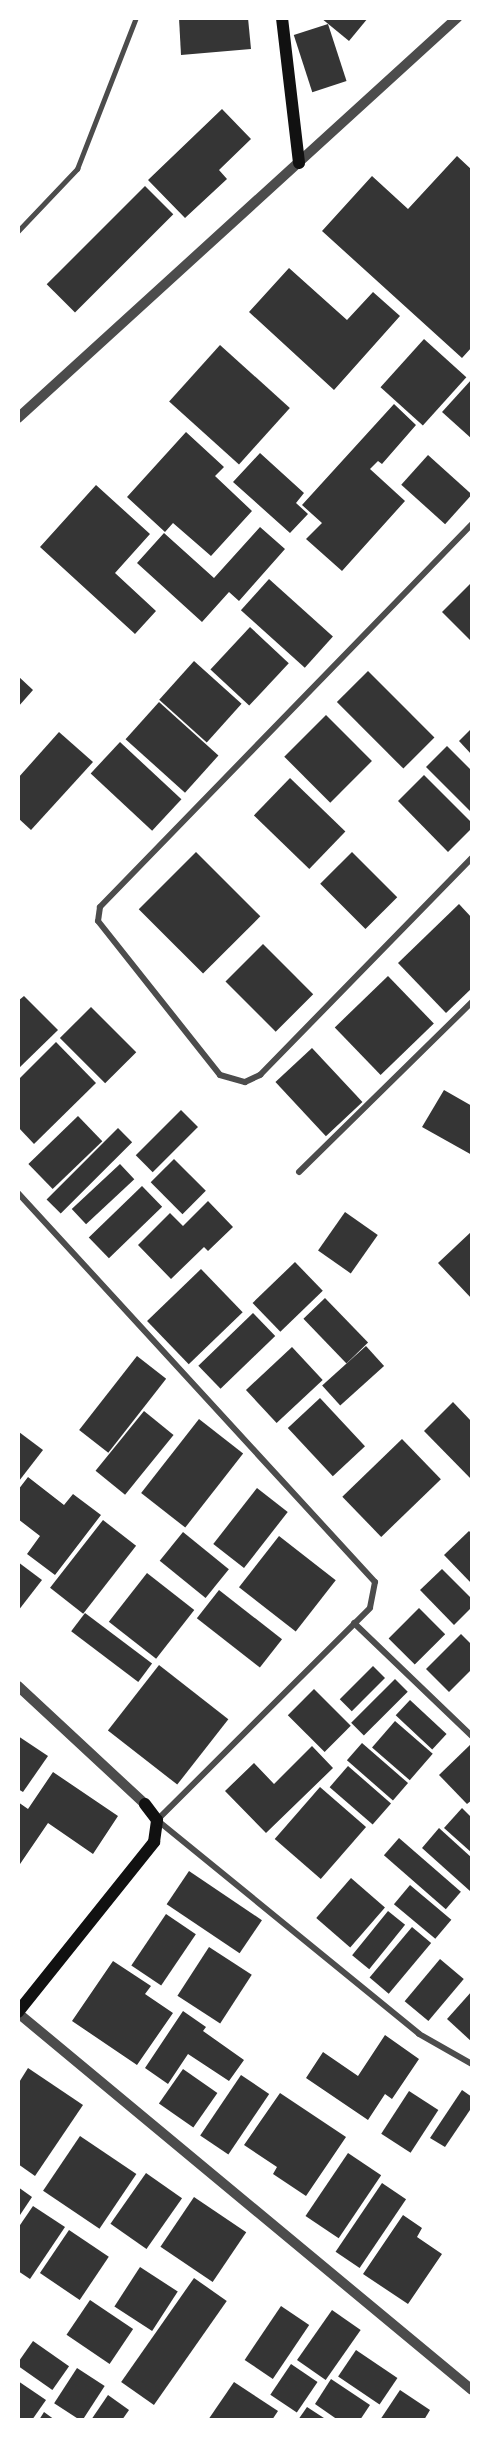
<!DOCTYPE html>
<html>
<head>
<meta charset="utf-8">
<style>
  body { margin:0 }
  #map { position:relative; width:490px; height:2438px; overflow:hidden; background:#fff; font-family:"Source Sans 3",sans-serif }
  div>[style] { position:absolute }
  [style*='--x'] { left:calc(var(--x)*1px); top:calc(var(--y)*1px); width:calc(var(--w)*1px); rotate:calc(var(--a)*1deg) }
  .building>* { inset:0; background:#353535; transform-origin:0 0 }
  .service>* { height:4.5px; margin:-2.25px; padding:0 2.25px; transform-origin:2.25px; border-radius:2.25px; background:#4c4c4c }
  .minor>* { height:6px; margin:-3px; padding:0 3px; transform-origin:3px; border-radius:3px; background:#4c4c4c }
  .tertiary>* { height:10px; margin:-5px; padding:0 5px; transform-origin:5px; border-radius:5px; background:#4c4c4c }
  .secondary>* { height:12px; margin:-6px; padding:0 6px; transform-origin:6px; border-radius:6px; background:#111 }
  span { translate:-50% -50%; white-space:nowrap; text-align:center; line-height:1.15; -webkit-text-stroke:4.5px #fff; paint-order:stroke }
  .frame { position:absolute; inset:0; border:20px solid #fff; pointer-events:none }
</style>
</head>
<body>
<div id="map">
  <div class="building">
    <i style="clip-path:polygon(179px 18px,248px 18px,251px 49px,181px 55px)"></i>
    <i style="clip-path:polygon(321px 18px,368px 18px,349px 41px)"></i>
    <i style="left:328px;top:24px;width:60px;height:36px;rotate:72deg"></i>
    <i style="clip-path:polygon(222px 109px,251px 139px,219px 170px,227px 179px,185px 218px,148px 180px)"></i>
    <i style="clip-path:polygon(457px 156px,472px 170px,472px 347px,462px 358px,322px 231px,372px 176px,408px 209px)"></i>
    <i style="left:145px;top:186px;width:40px;height:139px;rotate:45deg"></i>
    <i style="clip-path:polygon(289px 268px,347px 320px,373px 292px,400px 316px,334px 390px,249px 312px)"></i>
    <i style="left:424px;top:339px;width:57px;height:65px;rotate:42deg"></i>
    <i style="left:220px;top:345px;width:94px;height:76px;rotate:42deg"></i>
    <i style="clip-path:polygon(472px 379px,472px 439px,442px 412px)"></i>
    <i style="clip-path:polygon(394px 404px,416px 425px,382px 464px,378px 461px,370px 469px,405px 501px,342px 571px,306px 539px,322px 523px,302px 505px)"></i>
    <i style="clip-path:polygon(186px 432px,224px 467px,215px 476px,252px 511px,211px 556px,173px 523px,165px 532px,127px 497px)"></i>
    <i style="clip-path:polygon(260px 453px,304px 493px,296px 503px,308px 514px,290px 533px,233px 482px)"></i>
    <i style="left:428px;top:455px;width:59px;height:40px;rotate:42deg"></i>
    <i style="clip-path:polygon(96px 485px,150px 534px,115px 573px,156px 611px,135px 634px,40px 547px)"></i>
    <i style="clip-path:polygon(260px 527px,285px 549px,239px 601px,229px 592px,202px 622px,137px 563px,164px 533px,214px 578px)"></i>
    <i style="left:269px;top:579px;width:86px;height:42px;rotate:42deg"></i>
    <i style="clip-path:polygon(472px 582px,472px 642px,442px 612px)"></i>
    <i style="left:250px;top:627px;width:53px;height:58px;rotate:43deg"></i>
    <i style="left:194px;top:661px;width:64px;height:52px;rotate:42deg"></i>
    <i style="left:368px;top:671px;width:94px;height:44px;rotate:45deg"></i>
    <i style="clip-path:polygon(18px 676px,33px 690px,18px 707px)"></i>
    <i style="left:159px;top:702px;width:80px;height:50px;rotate:42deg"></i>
    <i style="left:326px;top:715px;width:65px;height:59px;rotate:45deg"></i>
    <i style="clip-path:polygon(472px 728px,472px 755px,459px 741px)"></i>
    <i style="clip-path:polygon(59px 732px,93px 762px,31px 830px,18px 818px,18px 778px)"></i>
    <i style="left:120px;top:742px;width:84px;height:43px;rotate:43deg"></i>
    <i style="clip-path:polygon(447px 746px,472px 771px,472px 813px,426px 767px)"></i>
    <i style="clip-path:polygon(424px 775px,472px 823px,472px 828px,448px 852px,398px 801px)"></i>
    <i style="left:290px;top:778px;width:77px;height:52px;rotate:44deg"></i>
    <i style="left:196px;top:852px;width:91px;height:81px;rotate:45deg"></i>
    <i style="left:352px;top:852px;width:64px;height:45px;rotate:45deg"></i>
    <i style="clip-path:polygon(459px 904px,472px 918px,472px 988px,446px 1013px,398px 963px)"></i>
    <i style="left:263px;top:944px;width:71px;height:53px;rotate:45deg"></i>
    <i style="left:388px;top:976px;width:66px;height:74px;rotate:46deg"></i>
    <i style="clip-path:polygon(24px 996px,58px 1030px,18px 1069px,18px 1001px)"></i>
    <i style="left:91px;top:1007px;width:64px;height:44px;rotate:45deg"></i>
    <i style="clip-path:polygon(56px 1042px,96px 1083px,34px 1144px,18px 1127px,18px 1080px)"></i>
    <i style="left:312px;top:1048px;width:74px;height:50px;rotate:47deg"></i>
    <i style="clip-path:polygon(444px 1090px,472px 1106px,472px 1155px,422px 1127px)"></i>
    <i style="left:181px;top:1110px;width:24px;height:64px;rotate:45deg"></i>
    <i style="left:78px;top:1116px;width:35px;height:69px;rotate:46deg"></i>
    <i style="left:118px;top:1128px;width:20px;height:101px;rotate:45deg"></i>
    <i style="left:174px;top:1159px;width:45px;height:33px;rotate:45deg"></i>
    <i style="left:120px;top:1164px;width:21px;height:66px;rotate:47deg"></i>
    <i style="left:142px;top:1186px;width:29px;height:74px;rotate:46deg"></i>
    <i style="clip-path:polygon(208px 1201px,233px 1227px,208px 1251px,204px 1247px,171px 1279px,138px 1245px,170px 1213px,183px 1226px)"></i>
    <i style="left:345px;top:1212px;width:40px;height:47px;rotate:35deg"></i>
    <i style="clip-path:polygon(472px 1231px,472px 1299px,438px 1263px)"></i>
    <i style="left:295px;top:1262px;width:40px;height:59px;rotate:46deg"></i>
    <i style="left:201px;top:1269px;width:60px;height:75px;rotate:46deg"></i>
    <i style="left:325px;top:1298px;width:62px;height:30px;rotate:46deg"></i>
    <i style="left:253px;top:1313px;width:32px;height:76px;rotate:46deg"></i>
    <i style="left:366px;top:1346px;width:27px;height:59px;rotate:48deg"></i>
    <i style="left:292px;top:1347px;width:45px;height:63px;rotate:47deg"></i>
    <i style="left:137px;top:1356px;width:37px;height:94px;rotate:38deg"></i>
    <i style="left:320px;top:1398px;width:66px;height:44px;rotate:47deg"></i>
    <i style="clip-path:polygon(453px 1402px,472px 1422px,472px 1480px,424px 1431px)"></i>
    <i style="left:144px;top:1411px;width:38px;height:77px;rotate:39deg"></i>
    <i style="left:199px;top:1419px;width:56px;height:94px;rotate:38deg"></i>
    <i style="clip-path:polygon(19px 1432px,43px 1450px,19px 1481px,18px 1434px)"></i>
    <i style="left:402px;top:1439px;width:56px;height:83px;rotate:46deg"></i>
    <i style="clip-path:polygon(28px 1477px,64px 1505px,73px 1494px,101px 1515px,55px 1575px,27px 1554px,40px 1536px,18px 1519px,18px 1490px)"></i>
    <i style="left:257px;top:1488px;width:39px;height:71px;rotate:38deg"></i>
    <i style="left:103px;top:1520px;width:42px;height:86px;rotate:38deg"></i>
    <i style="clip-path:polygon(469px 1531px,472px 1534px,472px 1584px,444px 1555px)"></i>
    <i style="left:183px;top:1532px;width:59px;height:37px;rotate:39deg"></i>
    <i style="left:279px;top:1536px;width:72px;height:65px;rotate:38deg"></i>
    <i style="clip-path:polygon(18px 1562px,42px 1580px,18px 1611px)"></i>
    <i style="clip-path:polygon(442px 1569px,472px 1599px,472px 1607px,454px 1625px,420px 1590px)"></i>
    <i style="left:147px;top:1573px;width:60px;height:62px;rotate:38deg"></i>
    <i style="left:219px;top:1590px;width:80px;height:36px;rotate:38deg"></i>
    <i style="left:419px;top:1608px;width:37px;height:43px;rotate:45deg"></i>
    <i style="left:85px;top:1613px;width:84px;height:23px;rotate:37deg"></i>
    <i style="clip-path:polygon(461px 1634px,472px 1645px,472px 1669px,449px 1692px,426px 1669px)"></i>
    <i style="left:159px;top:1665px;width:88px;height:83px;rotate:38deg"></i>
    <i style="left:373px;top:1666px;width:17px;height:47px;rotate:45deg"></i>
    <i style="left:395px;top:1679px;width:18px;height:62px;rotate:45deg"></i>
    <i style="left:314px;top:1689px;width:52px;height:37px;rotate:45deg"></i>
    <i style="left:410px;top:1700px;width:50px;height:21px;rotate:43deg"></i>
    <i style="left:395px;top:1721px;width:50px;height:35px;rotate:41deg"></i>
    <i style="clip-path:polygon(18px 1736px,48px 1756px,23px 1792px,18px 1789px)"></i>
    <i style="left:362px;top:1743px;width:61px;height:23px;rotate:41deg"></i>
    <i style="clip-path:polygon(472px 1743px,472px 1800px,467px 1804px,439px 1775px)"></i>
    <i style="clip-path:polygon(312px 1746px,333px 1768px,266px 1833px,225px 1791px,254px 1763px,274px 1784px)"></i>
    <i style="left:348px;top:1766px;width:57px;height:28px;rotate:41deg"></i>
    <i style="clip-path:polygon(53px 1772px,118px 1816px,93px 1854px,48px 1823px,18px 1867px,18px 1802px,28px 1809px)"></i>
    <i style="left:320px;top:1787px;width:61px;height:69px;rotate:41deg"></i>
    <i style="clip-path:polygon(462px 1808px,472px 1818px,472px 1853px,444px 1828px)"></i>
    <i style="clip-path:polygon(439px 1828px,472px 1858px,470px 1891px,422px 1848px)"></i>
    <i style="left:399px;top:1838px;width:82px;height:23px;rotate:41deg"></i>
    <i style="left:189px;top:1871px;width:88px;height:40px;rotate:34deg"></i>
    <i style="left:351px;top:1878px;width:45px;height:53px;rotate:41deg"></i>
    <i style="left:410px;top:1885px;width:54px;height:25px;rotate:40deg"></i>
    <i style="left:388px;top:1911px;width:22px;height:57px;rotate:39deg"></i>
    <i style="left:166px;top:1914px;width:36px;height:62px;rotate:34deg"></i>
    <i style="left:412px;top:1927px;width:25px;height:66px;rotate:40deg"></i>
    <i style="left:209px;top:1947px;width:51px;height:58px;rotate:33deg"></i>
    <i style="left:440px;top:1959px;width:31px;height:55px;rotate:40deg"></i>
    <i style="clip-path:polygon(113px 1961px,151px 1986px,145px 1994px,173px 2013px,137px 2065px,72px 2021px)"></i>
    <i style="clip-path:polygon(472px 1991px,472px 2042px,447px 2019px)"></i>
    <i style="clip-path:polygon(183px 2011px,206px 2027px,203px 2031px,244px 2060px,229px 2081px,188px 2054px,168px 2084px,145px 2068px)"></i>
    <i style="clip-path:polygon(385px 2035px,419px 2059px,392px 2099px,385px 2094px,368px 2120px,306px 2078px,323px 2052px,358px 2076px)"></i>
    <i style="clip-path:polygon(28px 2068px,83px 2105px,35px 2176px,18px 2164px,18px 2084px)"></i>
    <i style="left:183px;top:2069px;width:42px;height:42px;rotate:35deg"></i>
    <i style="left:241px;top:2075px;width:34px;height:73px;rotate:34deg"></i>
    <i style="clip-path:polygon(462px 2090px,472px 2097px,472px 2107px,445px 2147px,430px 2138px)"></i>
    <i style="left:409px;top:2091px;width:35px;height:51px;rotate:33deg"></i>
    <i style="clip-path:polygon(280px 2093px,346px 2137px,306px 2196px,273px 2174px,277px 2167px,244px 2145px)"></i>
    <i style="left:80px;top:2136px;width:68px;height:66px;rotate:34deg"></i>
    <i style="left:348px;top:2153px;width:40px;height:76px;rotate:34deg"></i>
    <i style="left:146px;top:2173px;width:44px;height:62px;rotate:35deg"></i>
    <i style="left:382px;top:2183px;width:29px;height:83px;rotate:34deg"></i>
    <i style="clip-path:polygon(18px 2187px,32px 2197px,18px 2218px)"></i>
    <i style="left:194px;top:2197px;width:63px;height:60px;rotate:34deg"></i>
    <i style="clip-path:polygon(33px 2206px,65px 2227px,30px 2279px,18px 2271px,18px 2228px)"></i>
    <i style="clip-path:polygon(403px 2215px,422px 2228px,417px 2237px,442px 2254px,408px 2304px,363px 2274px)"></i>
    <i style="left:69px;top:2230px;width:48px;height:52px;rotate:34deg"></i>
    <i style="left:140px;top:2267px;width:45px;height:47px;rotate:33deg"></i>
    <i style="left:194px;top:2278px;width:40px;height:127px;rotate:35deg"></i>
    <i style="left:90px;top:2300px;width:52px;height:42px;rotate:34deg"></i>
    <i style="left:281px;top:2306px;width:34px;height:65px;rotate:34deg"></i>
    <i style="left:332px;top:2310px;width:35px;height:61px;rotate:35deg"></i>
    <i style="left:33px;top:2341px;width:44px;height:29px;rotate:35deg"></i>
    <i style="left:356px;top:2350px;width:50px;height:32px;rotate:34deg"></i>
    <i style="left:291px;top:2364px;width:32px;height:37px;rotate:34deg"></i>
    <i style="left:77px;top:2368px;width:33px;height:42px;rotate:33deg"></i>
    <i style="clip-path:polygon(331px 2379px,370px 2405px,360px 2420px,338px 2420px,315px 2404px)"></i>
    <i style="clip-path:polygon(18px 2381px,46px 2400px,32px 2420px,18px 2420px)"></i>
    <i style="clip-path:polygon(234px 2382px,278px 2411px,272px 2420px,208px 2420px)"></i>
    <i style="clip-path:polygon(400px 2390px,430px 2410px,424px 2420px,380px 2420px)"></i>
    <i style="clip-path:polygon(108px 2395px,129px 2410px,122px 2420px,91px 2420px)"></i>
    <i style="clip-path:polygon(307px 2407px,327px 2420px,298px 2420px)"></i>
    <i style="clip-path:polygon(44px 2412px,55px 2420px,39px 2420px)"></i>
  </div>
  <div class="service">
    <i style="--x:18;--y:231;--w:86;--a:-46.4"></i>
    <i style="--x:77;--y:169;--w:162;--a:-68.7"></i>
  </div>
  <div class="minor">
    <i style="--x:472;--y:524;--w:534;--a:134.17"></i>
    <i style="--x:100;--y:907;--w:14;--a:98"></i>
    <i style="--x:98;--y:921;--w:196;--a:51.6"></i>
    <i style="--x:220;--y:1075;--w:26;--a:16"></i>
    <i style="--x:245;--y:1082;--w:17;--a:-25"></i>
    <i style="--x:260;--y:1075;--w:303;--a:-45.7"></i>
    <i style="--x:299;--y:1172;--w:243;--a:-44.5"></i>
    <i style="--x:18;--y:1193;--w:528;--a:47.46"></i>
    <i style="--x:375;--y:1582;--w:26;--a:101"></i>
    <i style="--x:370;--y:1608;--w:301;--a:135.1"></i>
    <i style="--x:157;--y:1820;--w:338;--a:39.2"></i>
    <i style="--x:419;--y:2034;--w:61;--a:29.5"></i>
    <i style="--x:354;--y:1623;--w:163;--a:43.8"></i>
  </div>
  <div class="tertiary">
    <i style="--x:18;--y:418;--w:594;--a:-42.34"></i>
    <i style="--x:18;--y:1686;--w:173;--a:42.9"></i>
    <i style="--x:18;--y:2013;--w:590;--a:39.71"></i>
  </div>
  <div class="secondary">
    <i style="--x:282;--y:18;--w:146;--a:83.3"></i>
    <i style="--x:18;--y:2012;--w:218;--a:-51.3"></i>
    <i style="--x:154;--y:1842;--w:22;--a:-82"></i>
    <i style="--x:157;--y:1820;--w:20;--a:-127"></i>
  </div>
  <div class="frame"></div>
</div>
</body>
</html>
